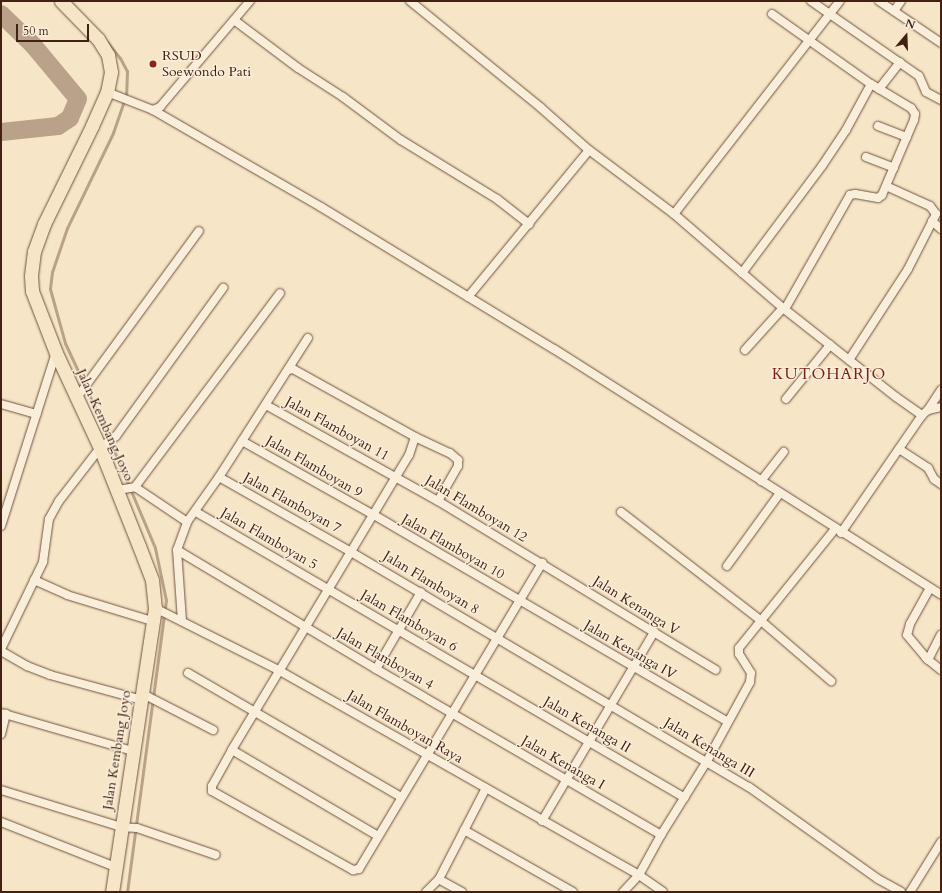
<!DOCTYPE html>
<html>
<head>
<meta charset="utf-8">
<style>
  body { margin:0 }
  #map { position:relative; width:942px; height:893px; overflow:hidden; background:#f6e5c6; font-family:Cardo,serif }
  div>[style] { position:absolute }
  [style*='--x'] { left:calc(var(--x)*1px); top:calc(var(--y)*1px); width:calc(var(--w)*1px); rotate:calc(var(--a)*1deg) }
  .stream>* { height:3px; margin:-1.5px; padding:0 1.5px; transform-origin:1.5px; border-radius:1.5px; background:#b9a289 }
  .river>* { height:18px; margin:-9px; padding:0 9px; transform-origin:9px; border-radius:9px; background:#b9a289 }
  .roads { filter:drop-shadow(0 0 1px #6f513f) drop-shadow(0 0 1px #6f513f) }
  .street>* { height:8px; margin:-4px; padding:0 4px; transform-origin:4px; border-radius:4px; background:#f9eeda }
  .primary>* { height:13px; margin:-6.5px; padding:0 6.5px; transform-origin:6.5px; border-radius:6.5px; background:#f6e5c6 }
  .dots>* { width:11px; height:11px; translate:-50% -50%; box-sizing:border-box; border:2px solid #f9eeda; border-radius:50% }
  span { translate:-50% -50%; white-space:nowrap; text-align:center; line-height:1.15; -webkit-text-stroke:3px #f9eeda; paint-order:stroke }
  .poi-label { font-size:14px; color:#422012 }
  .left { translate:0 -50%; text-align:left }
  .street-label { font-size:14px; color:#422012 }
  .quarter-label { font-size:16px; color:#7a1f14; letter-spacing:1px }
  .frame { position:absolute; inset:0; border:2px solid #422012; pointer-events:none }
  .north { position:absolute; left:886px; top:16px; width:40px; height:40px; -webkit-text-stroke:3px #f9eeda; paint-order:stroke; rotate:19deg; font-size:11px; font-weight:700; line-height:16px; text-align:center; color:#422012 }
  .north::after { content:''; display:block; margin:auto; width:14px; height:18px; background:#422012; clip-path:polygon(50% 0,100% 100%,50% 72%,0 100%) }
  .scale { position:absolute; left:16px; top:24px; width:73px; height:18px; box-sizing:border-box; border:2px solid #422012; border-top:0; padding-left:5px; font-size:12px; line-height:14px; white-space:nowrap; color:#422012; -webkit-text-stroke:3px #f9eeda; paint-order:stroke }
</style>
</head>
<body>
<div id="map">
  <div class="stream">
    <i style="--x:107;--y:42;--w:21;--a:51"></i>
    <i style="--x:120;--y:58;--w:15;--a:62"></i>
    <i style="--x:127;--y:71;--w:24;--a:92"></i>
    <i style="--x:126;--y:95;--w:40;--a:108.9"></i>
    <i style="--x:113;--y:133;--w:106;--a:115.8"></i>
    <i style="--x:67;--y:228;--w:46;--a:108.8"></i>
    <i style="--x:52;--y:272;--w:17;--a:97"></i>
    <i style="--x:50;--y:289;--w:56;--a:74.5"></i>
    <i style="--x:65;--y:343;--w:93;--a:65.1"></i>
    <i style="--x:104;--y:427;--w:131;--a:67.1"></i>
    <i style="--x:155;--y:548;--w:53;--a:78.1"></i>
    <i style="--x:166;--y:600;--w:295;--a:97.6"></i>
  </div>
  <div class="river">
    <i style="--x:1;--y:14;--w:45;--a:44.1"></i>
    <i style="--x:33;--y:45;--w:70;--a:50.2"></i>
    <i style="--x:78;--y:99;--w:21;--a:113"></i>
    <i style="--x:70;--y:118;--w:14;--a:146"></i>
    <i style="--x:58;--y:126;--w:57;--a:174"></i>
  </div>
  <div class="roads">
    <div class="street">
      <i style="--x:410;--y:1;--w:168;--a:39.2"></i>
      <i style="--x:540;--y:107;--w:65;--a:41.3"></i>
      <i style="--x:589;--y:150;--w:106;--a:37"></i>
      <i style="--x:674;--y:214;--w:144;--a:40.8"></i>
      <i style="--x:783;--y:308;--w:144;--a:38.2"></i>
      <i style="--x:896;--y:397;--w:32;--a:35"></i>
      <i style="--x:811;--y:1;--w:131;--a:34.8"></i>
      <i style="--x:919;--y:76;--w:17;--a:66"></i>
      <i style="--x:926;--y:92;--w:17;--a:28"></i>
      <i style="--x:879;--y:1;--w:75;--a:34.1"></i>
      <i style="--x:894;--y:11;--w:12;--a:-55"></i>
      <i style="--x:772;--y:14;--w:121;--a:35.3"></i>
      <i style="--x:871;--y:84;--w:47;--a:31"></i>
      <i style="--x:911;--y:108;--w:7;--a:56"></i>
      <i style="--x:915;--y:114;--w:6;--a:99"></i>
      <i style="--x:914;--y:120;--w:82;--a:113.1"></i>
      <i style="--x:882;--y:195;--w:5;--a:143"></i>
      <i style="--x:878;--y:198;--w:23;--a:-170"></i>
      <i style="--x:855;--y:194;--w:5;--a:169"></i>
      <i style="--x:850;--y:195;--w:131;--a:119.7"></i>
      <i style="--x:234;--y:20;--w:80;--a:36.9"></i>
      <i style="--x:298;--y:68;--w:54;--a:32.8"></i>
      <i style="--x:343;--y:97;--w:72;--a:36.6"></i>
      <i style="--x:401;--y:140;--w:113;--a:31.6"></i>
      <i style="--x:497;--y:199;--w:41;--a:38"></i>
      <i style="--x:879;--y:89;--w:34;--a:-52"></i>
      <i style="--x:107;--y:92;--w:49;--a:21.4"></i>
      <i style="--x:153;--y:110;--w:194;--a:30"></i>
      <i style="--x:321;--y:207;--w:273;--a:31.4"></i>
      <i style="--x:554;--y:349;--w:459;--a:32.4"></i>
      <i style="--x:153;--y:110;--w:8;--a:-23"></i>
      <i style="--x:160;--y:107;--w:139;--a:-49.7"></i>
      <i style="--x:878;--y:126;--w:31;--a:21"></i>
      <i style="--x:866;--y:157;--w:30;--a:21"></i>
      <i style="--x:674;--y:214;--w:270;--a:-52.1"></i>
      <i style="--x:932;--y:221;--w:12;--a:42"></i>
      <i style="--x:742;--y:273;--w:134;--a:-53.2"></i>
      <i style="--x:822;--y:166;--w:43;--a:-56.3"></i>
      <i style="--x:846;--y:130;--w:52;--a:-61.5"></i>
      <i style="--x:468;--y:297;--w:190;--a:-50.5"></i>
      <i style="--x:745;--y:350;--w:57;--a:-47.9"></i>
      <i style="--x:849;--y:360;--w:108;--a:-57"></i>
      <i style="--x:908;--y:269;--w:62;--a:-63"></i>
      <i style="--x:936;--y:214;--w:10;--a:-127"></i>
      <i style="--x:930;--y:206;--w:48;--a:-155.6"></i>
      <i style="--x:288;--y:370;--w:5;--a:-11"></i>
      <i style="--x:293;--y:369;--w:140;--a:29.1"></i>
      <i style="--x:415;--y:437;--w:38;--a:25"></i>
      <i style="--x:450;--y:453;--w:11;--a:41"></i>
      <i style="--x:458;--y:460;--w:6;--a:90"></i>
      <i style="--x:458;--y:466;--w:40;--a:119.7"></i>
      <i style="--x:76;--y:399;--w:208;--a:-53.8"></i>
      <i style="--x:786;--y:399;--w:70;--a:-50.8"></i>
      <i style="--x:1;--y:404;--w:37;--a:16"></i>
      <i style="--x:266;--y:405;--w:197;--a:29.2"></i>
      <i style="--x:438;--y:501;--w:325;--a:31.3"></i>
      <i style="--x:928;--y:410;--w:24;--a:-57"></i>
      <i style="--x:415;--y:437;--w:19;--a:108"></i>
      <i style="--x:409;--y:455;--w:344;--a:121"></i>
      <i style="--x:232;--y:750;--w:41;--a:119.1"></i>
      <i style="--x:212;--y:786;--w:5;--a:90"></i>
      <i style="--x:212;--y:791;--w:162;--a:29.3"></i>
      <i style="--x:353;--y:870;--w:6;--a:-9"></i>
      <i style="--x:359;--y:869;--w:357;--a:-59.1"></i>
      <i style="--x:242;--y:441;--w:151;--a:29.3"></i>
      <i style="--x:374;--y:515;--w:410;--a:30.3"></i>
      <i style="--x:899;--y:449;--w:35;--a:33"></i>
      <i style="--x:928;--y:468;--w:13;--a:61"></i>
      <i style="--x:934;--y:479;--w:9;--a:36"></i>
      <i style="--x:219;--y:477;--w:152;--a:29.6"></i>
      <i style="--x:351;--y:552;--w:462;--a:30.6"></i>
      <i style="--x:749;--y:787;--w:158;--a:35.5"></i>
      <i style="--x:878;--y:879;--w:26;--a:29"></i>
      <i style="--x:761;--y:481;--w:37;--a:-52"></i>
      <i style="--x:135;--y:487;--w:63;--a:33.9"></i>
      <i style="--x:117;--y:490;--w:18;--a:-9"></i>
      <i style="--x:135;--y:487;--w:242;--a:-53.2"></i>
      <i style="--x:196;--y:512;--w:566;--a:30.32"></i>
      <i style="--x:621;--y:512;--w:176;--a:37.8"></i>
      <i style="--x:760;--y:620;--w:94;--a:40.7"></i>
      <i style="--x:1;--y:526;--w:182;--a:-72.4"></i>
      <i style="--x:841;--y:533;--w:143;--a:-55.5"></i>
      <i style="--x:922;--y:415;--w:8;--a:-40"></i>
      <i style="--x:928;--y:410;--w:13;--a:-13"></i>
      <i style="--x:177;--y:550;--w:232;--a:30.9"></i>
      <i style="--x:376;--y:669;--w:330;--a:30.2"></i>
      <i style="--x:727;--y:566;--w:90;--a:-54"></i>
      <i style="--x:34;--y:580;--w:36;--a:24"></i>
      <i style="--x:67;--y:595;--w:89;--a:17"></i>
      <i style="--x:930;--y:588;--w:41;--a:119.1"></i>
      <i style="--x:910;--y:624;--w:11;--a:105"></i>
      <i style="--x:907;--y:635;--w:30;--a:50"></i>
      <i style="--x:926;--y:658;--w:19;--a:39"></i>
      <i style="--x:155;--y:608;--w:140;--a:26.7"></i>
      <i style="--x:280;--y:671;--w:413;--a:29.6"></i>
      <i style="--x:639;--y:875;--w:29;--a:35"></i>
      <i style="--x:182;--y:621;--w:71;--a:-94"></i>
      <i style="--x:177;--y:550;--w:30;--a:-70"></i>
      <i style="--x:187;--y:522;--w:55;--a:-54.6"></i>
      <i style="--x:219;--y:477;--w:165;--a:-57.4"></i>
      <i style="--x:1;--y:649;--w:97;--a:-64.2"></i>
      <i style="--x:43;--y:562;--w:43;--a:-82.1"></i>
      <i style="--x:49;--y:519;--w:21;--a:-61"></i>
      <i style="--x:59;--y:501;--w:67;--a:-52.3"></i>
      <i style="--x:100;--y:448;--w:20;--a:-37"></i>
      <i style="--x:116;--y:436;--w:183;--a:-54.1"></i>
      <i style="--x:1;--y:651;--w:30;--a:30"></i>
      <i style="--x:27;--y:666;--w:25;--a:21"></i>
      <i style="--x:50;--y:675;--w:95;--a:15.2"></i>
      <i style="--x:928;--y:660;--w:28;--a:-63"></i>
      <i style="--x:376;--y:669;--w:89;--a:-59.7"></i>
      <i style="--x:188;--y:673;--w:246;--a:30.2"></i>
      <i style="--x:143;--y:694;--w:79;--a:27.2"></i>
      <i style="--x:1;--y:713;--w:137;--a:16.1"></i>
      <i style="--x:1;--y:734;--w:21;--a:-76"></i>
      <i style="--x:232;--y:750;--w:169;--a:30.5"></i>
      <i style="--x:1;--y:790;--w:126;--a:17.1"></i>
      <i style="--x:121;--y:827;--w:16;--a:4"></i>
      <i style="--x:137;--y:828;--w:83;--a:18.9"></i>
      <i style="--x:542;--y:821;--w:220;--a:-59.3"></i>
      <i style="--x:1;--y:822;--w:123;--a:21.5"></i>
      <i style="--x:464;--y:830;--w:125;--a:29.6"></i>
      <i style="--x:426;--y:892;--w:18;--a:-45"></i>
      <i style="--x:462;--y:892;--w:26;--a:-151"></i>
      <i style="--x:439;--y:879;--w:102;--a:-62.7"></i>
      <i style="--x:623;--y:892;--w:23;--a:-47"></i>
      <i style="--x:639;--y:875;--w:46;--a:-61.2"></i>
      <i style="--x:661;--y:835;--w:87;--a:-58.1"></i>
      <i style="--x:707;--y:761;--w:90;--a:-61.4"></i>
      <i style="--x:750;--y:682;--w:9;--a:-84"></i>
      <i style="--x:751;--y:673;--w:22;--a:-122"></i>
      <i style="--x:739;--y:654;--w:6;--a:-90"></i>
      <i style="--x:739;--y:648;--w:153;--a:-51.1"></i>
      <i style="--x:910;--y:892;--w:59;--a:-58.2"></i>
    </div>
    <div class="primary">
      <i style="--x:61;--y:1;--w:53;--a:45.8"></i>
      <i style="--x:98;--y:39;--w:19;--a:58"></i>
      <i style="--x:108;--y:55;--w:17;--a:80"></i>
      <i style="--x:111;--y:72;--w:20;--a:101"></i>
      <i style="--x:107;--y:92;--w:37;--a:114"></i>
      <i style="--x:92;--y:126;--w:109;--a:116.1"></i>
      <i style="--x:44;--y:224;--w:29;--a:110"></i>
      <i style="--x:34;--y:251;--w:25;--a:97"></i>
      <i style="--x:31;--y:276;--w:15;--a:86"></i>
      <i style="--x:32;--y:291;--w:66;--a:68.8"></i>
      <i style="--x:56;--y:353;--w:105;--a:65.1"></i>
      <i style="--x:100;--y:448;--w:105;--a:68.3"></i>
      <i style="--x:139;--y:546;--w:36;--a:69"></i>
      <i style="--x:152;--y:580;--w:28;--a:84"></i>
      <i style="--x:155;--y:608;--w:287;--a:98.6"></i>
    </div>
  </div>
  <div class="dots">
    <i style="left:153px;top:64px;background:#8f2418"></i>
  </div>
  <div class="poi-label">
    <span class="left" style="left:162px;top:64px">RSUD<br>Soewondo Pati</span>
  </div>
  <div class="street-label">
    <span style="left:105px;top:425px;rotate:66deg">Jalan Kembang Joyo</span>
    <span style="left:337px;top:429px;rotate:29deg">Jalan Flamboyan 11</span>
    <span style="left:314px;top:467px;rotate:30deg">Jalan Flamboyan 9</span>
    <span style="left:292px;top:503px;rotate:29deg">Jalan Flamboyan 7</span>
    <span style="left:476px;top:509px;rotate:31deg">Jalan Flamboyan 12</span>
    <span style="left:269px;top:539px;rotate:30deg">Jalan Flamboyan 5</span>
    <span style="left:453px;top:547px;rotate:30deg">Jalan Flamboyan 10</span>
    <span style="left:431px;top:583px;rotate:31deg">Jalan Flamboyan 8</span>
    <span style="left:636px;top:606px;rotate:32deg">Jalan Kenanga V</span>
    <span style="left:409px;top:621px;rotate:30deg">Jalan Flamboyan 6</span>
    <span style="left:630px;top:650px;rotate:30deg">Jalan Kenanga IV</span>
    <span style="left:385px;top:659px;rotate:30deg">Jalan Flamboyan 4</span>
    <span style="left:587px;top:725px;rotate:30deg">Jalan Kenanga II</span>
    <span style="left:405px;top:727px;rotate:30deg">Jalan Flamboyan Raya</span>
    <span style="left:709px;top:748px;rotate:31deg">Jalan Kenanga III</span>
    <span style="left:117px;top:750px;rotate:-81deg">Jalan Kembang Joyo</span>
    <span style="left:563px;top:763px;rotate:30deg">Jalan Kenanga I</span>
  </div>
  <div class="quarter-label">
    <span style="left:829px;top:374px">KUTOHARJO</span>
  </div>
  <div class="frame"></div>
  <div class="north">N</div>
  <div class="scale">50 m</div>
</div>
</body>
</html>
